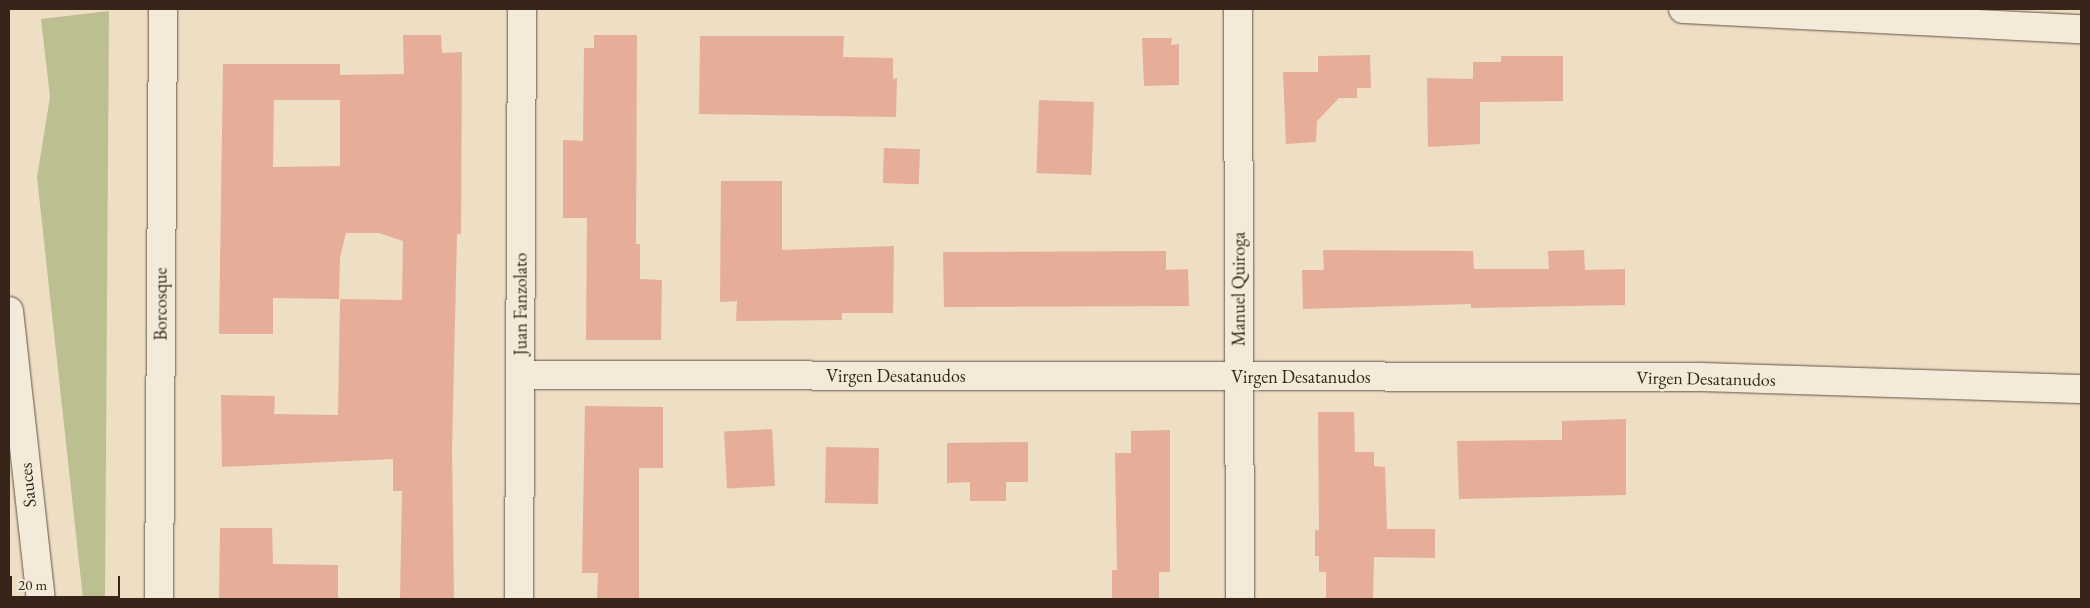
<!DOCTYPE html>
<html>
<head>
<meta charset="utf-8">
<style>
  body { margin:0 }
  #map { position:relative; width:2090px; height:608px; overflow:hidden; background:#eddec4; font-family:"EB Garamond",serif }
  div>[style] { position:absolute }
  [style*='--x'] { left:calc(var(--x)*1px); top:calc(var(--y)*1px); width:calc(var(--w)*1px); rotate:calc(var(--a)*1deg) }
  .green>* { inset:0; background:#bcc091 }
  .building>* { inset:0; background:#e6ae98; transform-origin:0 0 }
  .roads { filter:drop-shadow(0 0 1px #645344) drop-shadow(0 0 1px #645344) }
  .street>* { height:28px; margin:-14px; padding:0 14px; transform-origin:14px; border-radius:14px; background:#f3ead9 }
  span { translate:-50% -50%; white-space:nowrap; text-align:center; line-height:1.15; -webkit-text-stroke:5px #f3ead9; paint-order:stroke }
  .street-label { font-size:18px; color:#372519 }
  .frame { position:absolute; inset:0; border:10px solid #372519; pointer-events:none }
  .scale { position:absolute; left:10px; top:576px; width:110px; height:22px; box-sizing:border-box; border:2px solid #372519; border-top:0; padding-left:6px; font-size:15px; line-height:18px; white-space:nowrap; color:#372519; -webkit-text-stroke:4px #f3ead9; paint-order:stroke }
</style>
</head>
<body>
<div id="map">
  <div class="green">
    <i style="clip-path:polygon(109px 11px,105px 599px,83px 599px,37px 177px,50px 97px,41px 19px)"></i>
  </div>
  <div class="building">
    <i style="clip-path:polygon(evenodd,403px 35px,441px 35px,442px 53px,462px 52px,461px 234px,457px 234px,452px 450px,454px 599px,400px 599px,402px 491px,393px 491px,393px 459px,222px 467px,221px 395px,275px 396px,274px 414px,338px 415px,340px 299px,402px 300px,403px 241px,379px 233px,346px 233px,340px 257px,339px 299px,273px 298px,273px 334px,219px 334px,223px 64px,340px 64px,340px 75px,404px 74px,403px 35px,340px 95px,340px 166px,273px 167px,274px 100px,340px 100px,340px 95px)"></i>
    <i style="clip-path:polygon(594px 35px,637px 35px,636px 244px,640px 244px,640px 279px,662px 280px,661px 340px,586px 340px,587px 218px,563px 218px,563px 140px,583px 141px,584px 48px,594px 48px)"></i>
    <i style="clip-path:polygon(700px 36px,844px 36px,843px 57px,893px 58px,893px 79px,897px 78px,896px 117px,699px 114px)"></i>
    <i style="clip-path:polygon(1142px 38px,1172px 38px,1171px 45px,1179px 44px,1179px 85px,1144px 86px)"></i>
    <i style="clip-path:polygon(1370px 55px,1371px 88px,1357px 88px,1357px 98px,1339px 98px,1317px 121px,1316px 142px,1286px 144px,1283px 72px,1318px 72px,1318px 56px)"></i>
    <i style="clip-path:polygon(1501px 56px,1563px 56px,1563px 101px,1480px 102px,1480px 144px,1428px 147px,1427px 78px,1473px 79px,1473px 62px,1501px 62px)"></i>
    <i style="left:1039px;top:100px;width:55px;height:73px;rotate:2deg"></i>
    <i style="left:884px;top:148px;width:36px;height:35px;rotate:2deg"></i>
    <i style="clip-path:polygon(721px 181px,782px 181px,782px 250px,894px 246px,893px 313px,842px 313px,842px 320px,736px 321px,737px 301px,720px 302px)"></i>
    <i style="clip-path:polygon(1323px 250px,1473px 251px,1474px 269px,1549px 269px,1548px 251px,1584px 250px,1585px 270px,1625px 269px,1625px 305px,1471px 308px,1471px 304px,1303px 309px,1302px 270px,1324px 270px)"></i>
    <i style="clip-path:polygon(1166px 251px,1166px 270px,1188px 269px,1189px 306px,944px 307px,943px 252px)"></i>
    <i style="clip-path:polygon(585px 406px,663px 407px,663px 468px,639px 468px,639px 599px,597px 599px,598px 573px,582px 573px)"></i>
    <i style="clip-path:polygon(1318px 412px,1354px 412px,1355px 452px,1374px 452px,1374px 466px,1385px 467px,1387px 529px,1435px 529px,1435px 558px,1374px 557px,1373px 599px,1326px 599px,1326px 572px,1319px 572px,1319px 556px,1315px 556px,1315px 530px,1319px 530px)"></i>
    <i style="clip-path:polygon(1626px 419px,1626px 495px,1459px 499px,1457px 441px,1562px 440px,1562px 421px)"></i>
    <i style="left:772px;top:429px;width:57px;height:48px;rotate:87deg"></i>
    <i style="clip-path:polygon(1170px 430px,1170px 572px,1159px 572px,1159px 599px,1112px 599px,1112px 570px,1117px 570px,1115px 453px,1131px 453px,1131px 431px)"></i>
    <i style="clip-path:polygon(1028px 442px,1028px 482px,1006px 482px,1006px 501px,970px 501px,970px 482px,947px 483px,947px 443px)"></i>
    <i style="left:826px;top:447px;width:53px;height:56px;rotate:1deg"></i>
    <i style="clip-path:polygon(220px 528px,272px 528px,273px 564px,338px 565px,338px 599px,219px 599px)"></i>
  </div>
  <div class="roads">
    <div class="street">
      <i style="--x:1238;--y:9;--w:590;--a:89.81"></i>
      <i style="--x:1683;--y:9;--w:399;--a:2.9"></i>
      <i style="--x:9;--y:311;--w:290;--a:83.7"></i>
      <i style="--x:521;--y:375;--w:1179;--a:0.1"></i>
      <i style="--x:1700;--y:377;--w:381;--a:1.8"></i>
      <i style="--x:159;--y:599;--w:590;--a:-89.61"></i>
      <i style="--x:519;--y:599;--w:590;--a:-89.71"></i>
    </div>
  </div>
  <div class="street-label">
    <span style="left:1239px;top:289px;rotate:-90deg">Manuel Quiroga</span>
    <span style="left:161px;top:304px;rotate:-90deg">Borcosque</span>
    <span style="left:521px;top:304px;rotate:-90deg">Juan Fanzolato</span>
    <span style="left:896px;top:376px">Virgen Desatanudos</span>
    <span style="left:1301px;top:377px">Virgen Desatanudos</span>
    <span style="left:1706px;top:379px;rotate:1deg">Virgen Desatanudos</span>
    <span style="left:28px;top:485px;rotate:-96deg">Sauces</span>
  </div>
  <div class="frame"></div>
  <div class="scale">20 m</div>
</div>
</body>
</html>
